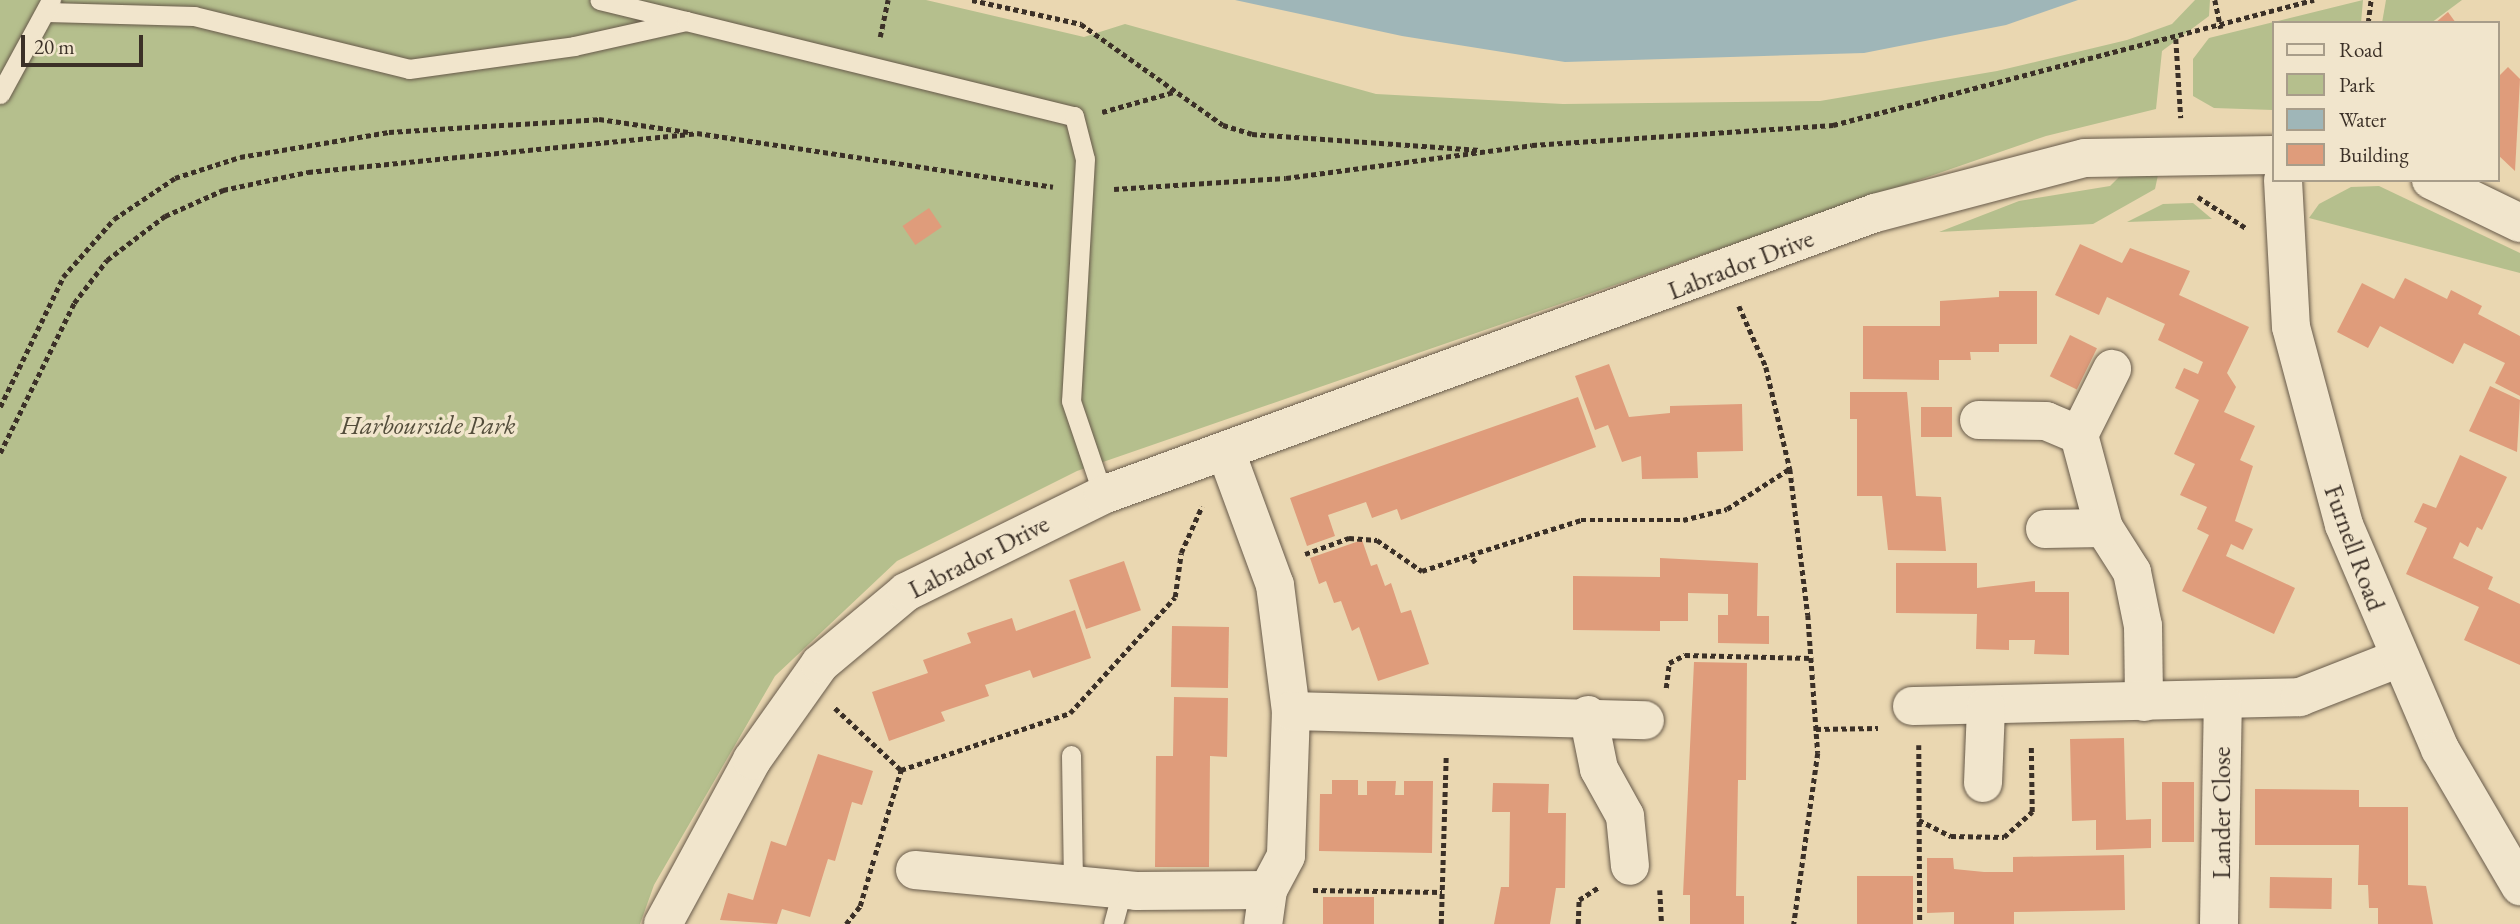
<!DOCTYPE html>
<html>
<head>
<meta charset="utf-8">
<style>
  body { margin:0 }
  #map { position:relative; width:2520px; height:924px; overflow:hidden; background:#ead7b1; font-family:"EB Garamond",serif }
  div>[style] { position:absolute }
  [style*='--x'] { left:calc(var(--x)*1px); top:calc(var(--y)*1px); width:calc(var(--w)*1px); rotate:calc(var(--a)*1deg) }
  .green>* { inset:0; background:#b5bf8d }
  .water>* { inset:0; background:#9fb6b8 }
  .building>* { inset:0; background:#df9c7b; transform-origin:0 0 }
  .path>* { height:4.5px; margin-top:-2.25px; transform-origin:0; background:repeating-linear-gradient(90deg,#3b3027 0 5px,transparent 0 8.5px) }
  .roads { filter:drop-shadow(0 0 2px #675a4a) drop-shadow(0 0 2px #675a4a) }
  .service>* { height:19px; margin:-9.5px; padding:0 9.5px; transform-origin:9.5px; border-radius:9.5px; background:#f1e5cc }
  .minor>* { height:38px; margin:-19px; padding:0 19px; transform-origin:19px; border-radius:19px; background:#f1e5cc }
  .tertiary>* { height:38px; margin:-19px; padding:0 19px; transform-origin:19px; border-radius:19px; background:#f1e5cc }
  span { translate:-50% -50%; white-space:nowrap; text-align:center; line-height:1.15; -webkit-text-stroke:7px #f1e5cc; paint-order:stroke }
  .street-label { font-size:26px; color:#3b3027 }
  .park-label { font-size:26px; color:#534d3b; font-style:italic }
  .legend { position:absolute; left:2272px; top:21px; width:228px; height:161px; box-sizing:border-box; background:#f1e5cc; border:2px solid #a89d8a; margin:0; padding:9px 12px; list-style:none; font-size:21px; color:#3b3027 }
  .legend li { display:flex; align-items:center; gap:14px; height:35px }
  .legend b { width:35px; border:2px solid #a89d8a }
  .scale { position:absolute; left:21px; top:35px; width:122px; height:32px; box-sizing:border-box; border:4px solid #3b3027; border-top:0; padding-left:9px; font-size:21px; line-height:24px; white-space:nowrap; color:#3b3027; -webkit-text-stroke:5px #f1e5cc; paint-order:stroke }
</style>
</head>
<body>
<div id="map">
  <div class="green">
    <i style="clip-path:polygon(0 0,926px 0,1084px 37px,1125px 24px,1376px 94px,1563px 104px,1820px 101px,1997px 71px,2127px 40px,2172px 24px,2195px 0,2210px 0,2209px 16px,2162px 51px,2156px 109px,2046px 136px,1077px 471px,897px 561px,775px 676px,654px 885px,640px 924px,0 924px)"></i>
    <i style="clip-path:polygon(2363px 0,2361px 23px,2273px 23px,2273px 110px,2214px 108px,2193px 96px,2193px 59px,2209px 38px)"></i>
    <i style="clip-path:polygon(2386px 0,2462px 0,2431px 23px,2382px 23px)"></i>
    <i style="clip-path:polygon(2158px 175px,2155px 189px,2093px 224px,1939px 232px,2019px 201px,2110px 186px,2119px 177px)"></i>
    <i style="clip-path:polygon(2379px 186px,2520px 253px,2520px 273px,2309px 218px,2319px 204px,2351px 187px)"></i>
    <i style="clip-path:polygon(2193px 203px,2212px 219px,2127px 222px,2163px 204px)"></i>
  </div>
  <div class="water">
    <i style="clip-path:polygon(1235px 0,2078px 0,2006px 25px,1864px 53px,1565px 62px,1402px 36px)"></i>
  </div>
  <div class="building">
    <i style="clip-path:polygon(2448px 12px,2456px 23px,2435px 23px)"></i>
    <i style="clip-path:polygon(2508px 67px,2520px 79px,2515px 171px,2497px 154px,2497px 78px)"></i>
    <i style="left:929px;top:208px;width:23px;height:32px;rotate:56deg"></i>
    <i style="clip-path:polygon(2080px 244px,2122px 263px,2130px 248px,2190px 271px,2179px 295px,2249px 327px,2227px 373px,2236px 387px,2224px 412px,2255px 426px,2240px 460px,2253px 466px,2235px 521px,2253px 529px,2243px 550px,2231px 544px,2226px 556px,2295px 588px,2274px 634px,2182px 591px,2209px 535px,2197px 529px,2207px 507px,2180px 495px,2195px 464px,2174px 454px,2199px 400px,2175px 388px,2184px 368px,2198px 374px,2203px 362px,2158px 340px,2165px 324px,2107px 297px,2099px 315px,2055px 295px)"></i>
    <i style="clip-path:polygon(2405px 278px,2447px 299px,2451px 290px,2482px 306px,2478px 314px,2520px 336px,2520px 396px,2495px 383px,2505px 363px,2464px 343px,2453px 364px,2380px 326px,2368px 348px,2337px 332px,2362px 283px,2394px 299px)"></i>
    <i style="clip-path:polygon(1999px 291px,2037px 291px,2037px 344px,1999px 344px,1999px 352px,1970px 352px,1971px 360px,1939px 360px,1939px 380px,1863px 379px,1863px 326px,1940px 326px,1940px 301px,1999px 297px)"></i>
    <i style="left:2070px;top:335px;width:30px;height:46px;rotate:26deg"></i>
    <i style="clip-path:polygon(1609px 364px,1629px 417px,1670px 413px,1670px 406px,1742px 404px,1743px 451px,1697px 452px,1698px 478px,1642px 479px,1641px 456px,1622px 462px,1608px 425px,1595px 430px,1575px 376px)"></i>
    <i style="clip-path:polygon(2490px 386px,2520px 400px,2517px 452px,2469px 431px)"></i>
    <i style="clip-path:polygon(1850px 392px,1907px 392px,1916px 496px,1941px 497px,1946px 551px,1888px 550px,1882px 496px,1857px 496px,1857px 419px,1850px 419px)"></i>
    <i style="clip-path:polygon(1578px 397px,1596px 447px,1401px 520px,1397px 509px,1372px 518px,1366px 502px,1328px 515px,1335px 536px,1307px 546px,1290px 498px)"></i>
    <i style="left:1921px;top:407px;width:31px;height:30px"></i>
    <i style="clip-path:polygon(2460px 455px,2507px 477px,2482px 530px,2477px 527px,2468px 547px,2460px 542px,2453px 558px,2493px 577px,2488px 589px,2520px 604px,2520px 665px,2464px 640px,2479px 607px,2406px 574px,2427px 528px,2414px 522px,2423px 503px,2436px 508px)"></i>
    <i style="clip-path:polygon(1362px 540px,1371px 566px,1377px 564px,1385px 586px,1391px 583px,1401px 613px,1411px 610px,1429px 664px,1378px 681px,1359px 627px,1352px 631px,1341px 601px,1334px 603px,1326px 581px,1319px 584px,1310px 558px)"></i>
    <i style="clip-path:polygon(1660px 558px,1758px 563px,1757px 616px,1769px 616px,1769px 644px,1718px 643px,1718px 615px,1728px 615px,1728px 594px,1688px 593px,1688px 621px,1660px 621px,1660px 631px,1573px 630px,1573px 576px,1660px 577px)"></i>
    <i style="left:1124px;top:561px;width:52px;height:58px;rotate:71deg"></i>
    <i style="clip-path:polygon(1896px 563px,1977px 563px,1977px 588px,2035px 581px,2035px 592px,2069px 592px,2069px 655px,2034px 654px,2035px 640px,2009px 640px,2009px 650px,1976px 649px,1977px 614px,1896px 613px)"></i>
    <i style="clip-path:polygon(1075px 610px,1091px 658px,1033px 678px,1030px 670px,985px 685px,989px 696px,941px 712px,945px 721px,889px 741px,872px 692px,928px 673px,923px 660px,971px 643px,967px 633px,1012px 618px,1016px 631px)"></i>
    <i style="left:1172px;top:626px;width:57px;height:61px;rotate:1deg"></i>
    <i style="clip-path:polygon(1694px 662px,1747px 663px,1746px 780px,1738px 780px,1736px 896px,1744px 896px,1744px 924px,1690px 924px,1690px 895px,1683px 895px)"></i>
    <i style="clip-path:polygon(1174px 697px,1228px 698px,1227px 757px,1210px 756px,1209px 867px,1155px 867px,1156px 756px,1173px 756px)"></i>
    <i style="clip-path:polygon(2124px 738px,2126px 820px,2151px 819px,2151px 848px,2096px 850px,2096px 820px,2072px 821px,2070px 739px)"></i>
    <i style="clip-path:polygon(818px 754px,873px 771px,862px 805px,852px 802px,835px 861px,828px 859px,810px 917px,782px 909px,777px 924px,720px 920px,728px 893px,753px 900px,771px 841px,786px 846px)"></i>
    <i style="clip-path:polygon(1332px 780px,1358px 780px,1358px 795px,1367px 795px,1367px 781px,1396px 781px,1395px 795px,1404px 795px,1404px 781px,1433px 781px,1432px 853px,1319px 851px,1320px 794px,1332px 794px)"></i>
    <i style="left:2162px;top:782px;width:32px;height:60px"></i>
    <i style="clip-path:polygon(1493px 783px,1549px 784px,1548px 813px,1566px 813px,1565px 888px,1556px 888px,1550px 924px,1494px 924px,1501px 887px,1509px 887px,1510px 812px,1492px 812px)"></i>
    <i style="clip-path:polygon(2255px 789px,2359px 790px,2359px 807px,2408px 807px,2408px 885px,2426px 886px,2433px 924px,2378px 924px,2378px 908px,2369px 908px,2368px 885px,2358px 885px,2359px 845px,2255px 845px)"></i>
    <i style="clip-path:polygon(2124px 855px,2125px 910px,2014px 912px,2014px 924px,1954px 924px,1954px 912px,1927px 913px,1927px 858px,1953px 858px,1954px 869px,1984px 872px,2013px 872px,2013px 857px)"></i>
    <i style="left:1913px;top:876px;width:48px;height:56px;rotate:90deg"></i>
    <i style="left:2270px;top:877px;width:62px;height:31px;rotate:1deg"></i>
    <i style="left:1323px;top:897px;width:51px;height:27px"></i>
  </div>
  <div class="path">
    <i style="--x:972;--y:0;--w:112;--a:12.4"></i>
    <i style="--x:1081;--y:24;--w:174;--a:35.4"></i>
    <i style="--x:1223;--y:125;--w:30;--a:17"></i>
    <i style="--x:1252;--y:134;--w:229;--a:4"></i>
    <i style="--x:2215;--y:0;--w:29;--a:78"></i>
    <i style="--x:2368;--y:23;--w:23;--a:-83"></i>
    <i style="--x:880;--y:37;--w:38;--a:-78"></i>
    <i style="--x:2176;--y:39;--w:79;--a:86.4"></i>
    <i style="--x:1102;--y:112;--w:75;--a:-15.5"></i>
    <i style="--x:1114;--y:189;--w:172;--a:-3.7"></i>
    <i style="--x:1286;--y:178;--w:248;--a:-7.6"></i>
    <i style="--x:1532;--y:145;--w:302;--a:-3.8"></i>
    <i style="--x:1833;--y:125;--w:497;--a:-14.6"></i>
    <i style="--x:2198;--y:197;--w:57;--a:32.9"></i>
    <i style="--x:1739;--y:306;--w:67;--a:66.1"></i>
    <i style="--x:1766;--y:367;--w:105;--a:76.8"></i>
    <i style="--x:1790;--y:469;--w:147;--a:83"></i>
    <i style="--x:1808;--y:615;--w:138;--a:85.9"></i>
    <i style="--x:1818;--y:753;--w:173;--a:98"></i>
    <i style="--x:0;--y:407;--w:144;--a:-64.1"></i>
    <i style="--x:63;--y:277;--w:77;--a:-48.7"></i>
    <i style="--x:114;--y:219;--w:73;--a:-33.9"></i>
    <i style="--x:175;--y:178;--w:68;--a:-17.9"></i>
    <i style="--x:240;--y:157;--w:151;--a:-9.5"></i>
    <i style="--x:389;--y:132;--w:210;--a:-3.5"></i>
    <i style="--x:599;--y:119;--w:90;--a:8.3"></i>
    <i style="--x:0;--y:453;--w:167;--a:-63.7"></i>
    <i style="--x:74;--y:303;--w:54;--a:-52.5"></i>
    <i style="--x:107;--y:260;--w:73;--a:-37.2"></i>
    <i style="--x:165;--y:216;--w:64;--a:-24.1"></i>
    <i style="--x:223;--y:190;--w:87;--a:-12"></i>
    <i style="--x:308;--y:172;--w:391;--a:-5.7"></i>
    <i style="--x:697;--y:133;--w:360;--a:8.6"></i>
    <i style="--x:1305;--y:554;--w:47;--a:-20"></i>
    <i style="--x:1349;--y:538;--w:28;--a:4"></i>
    <i style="--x:1377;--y:540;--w:55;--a:34.6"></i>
    <i style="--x:1422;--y:571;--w:51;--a:-18.4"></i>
    <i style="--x:1475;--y:563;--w:9;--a:-122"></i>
    <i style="--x:1470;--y:555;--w:116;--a:-17.5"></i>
    <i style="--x:1581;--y:520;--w:102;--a:0"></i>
    <i style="--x:1683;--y:520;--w:45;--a:-14"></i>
    <i style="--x:1727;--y:509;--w:74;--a:-32.8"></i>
    <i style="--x:1666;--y:688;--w:25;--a:-83"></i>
    <i style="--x:1669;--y:663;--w:18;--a:-27"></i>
    <i style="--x:1685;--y:655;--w:127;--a:1.4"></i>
    <i style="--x:835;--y:708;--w:91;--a:43.2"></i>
    <i style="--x:1816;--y:729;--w:62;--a:-0.9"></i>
    <i style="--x:1919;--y:745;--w:179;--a:89.7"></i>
    <i style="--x:1919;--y:820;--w:36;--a:27"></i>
    <i style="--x:1951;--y:836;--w:53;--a:1.1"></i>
    <i style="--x:2004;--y:837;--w:38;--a:-42"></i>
    <i style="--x:2032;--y:812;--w:68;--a:-90.8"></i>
    <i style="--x:875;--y:855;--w:89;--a:-73"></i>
    <i style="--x:901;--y:770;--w:178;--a:-18.6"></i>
    <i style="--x:1070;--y:713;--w:156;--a:-47.8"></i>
    <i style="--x:1175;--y:597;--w:44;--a:-82.2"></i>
    <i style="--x:1181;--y:553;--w:51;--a:-65.9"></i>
    <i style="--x:1313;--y:890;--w:129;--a:0.9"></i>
    <i style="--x:1660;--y:890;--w:34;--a:87"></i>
    <i style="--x:846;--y:924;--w:23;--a:-52"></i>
    <i style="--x:860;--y:906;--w:50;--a:-73.7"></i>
    <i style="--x:1441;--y:924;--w:168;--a:-88.3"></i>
    <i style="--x:1578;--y:924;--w:24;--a:-88"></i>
    <i style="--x:1579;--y:900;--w:24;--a:-33"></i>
  </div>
  <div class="roads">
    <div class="service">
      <i style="--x:47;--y:12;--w:147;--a:1.6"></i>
      <i style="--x:194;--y:16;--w:221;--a:13.8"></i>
      <i style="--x:409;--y:69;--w:167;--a:-7.9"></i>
      <i style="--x:574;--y:46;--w:115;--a:-12.6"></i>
      <i style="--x:686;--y:21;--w:89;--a:-166.4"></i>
      <i style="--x:686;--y:21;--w:399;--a:13.8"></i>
      <i style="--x:1074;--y:116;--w:44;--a:75.7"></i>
      <i style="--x:1085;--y:159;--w:242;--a:93.3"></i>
      <i style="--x:1071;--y:401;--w:99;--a:71.2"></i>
      <i style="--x:0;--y:94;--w:107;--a:-61.5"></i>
      <i style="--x:1071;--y:755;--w:129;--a:89.1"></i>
      <i style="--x:1113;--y:924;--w:35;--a:-75"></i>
    </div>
    <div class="minor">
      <i style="--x:1979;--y:420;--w:67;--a:0.9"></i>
      <i style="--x:2046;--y:421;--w:36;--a:23"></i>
      <i style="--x:2079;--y:435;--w:96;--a:75"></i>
      <i style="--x:2104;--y:528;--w:52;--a:57.5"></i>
      <i style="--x:2132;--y:572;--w:55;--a:78.5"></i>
      <i style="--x:2143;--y:626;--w:76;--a:89.2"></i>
      <i style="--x:2079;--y:435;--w:74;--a:-63.4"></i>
      <i style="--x:1226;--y:452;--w:142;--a:69.8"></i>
      <i style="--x:1275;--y:585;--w:127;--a:82.8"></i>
      <i style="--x:1291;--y:711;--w:145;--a:92"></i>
      <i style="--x:1286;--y:856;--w:38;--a:118"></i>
      <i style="--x:1268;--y:890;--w:34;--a:98"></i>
      <i style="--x:2045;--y:529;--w:59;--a:-1"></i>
      <i style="--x:1912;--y:706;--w:388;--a:-1.3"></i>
      <i style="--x:2300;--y:697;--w:104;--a:-21.4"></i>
      <i style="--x:1291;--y:711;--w:354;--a:1.5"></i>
      <i style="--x:1588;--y:715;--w:55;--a:78.5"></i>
      <i style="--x:1599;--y:769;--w:54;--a:61"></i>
      <i style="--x:1625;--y:816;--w:50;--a:84.3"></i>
      <i style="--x:1983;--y:783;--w:76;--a:-87.7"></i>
      <i style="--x:915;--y:870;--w:222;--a:5.4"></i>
      <i style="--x:1136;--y:891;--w:132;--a:-0.4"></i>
      <i style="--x:2219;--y:924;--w:220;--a:-89"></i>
    </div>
    <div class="tertiary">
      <i style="--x:2283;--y:180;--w:147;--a:86.9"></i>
      <i style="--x:2291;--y:327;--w:205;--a:75"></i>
      <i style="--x:2344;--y:525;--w:244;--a:66.8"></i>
      <i style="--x:2440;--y:749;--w:159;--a:59.7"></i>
      <i style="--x:2431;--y:180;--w:99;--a:25.8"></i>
      <i style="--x:663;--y:924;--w:187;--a:-61.5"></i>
      <i style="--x:752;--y:760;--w:118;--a:-54.7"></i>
      <i style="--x:820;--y:664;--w:112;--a:-39.9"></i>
      <i style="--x:906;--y:592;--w:220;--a:-26.2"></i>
      <i style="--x:1103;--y:495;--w:822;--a:-20.07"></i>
      <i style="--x:1875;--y:213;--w:217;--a:-14.7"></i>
      <i style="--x:2085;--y:158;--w:188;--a:-0.9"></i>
    </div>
  </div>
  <div class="street-label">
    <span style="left:1741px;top:265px;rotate:-21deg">Labrador Drive</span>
    <span style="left:2354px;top:548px;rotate:70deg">Furnell Road</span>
    <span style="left:979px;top:557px;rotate:-27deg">Labrador Drive</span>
    <span style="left:2222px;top:813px;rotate:-90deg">Lander Close</span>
  </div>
  <div class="park-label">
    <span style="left:428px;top:426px">Harbourside Park</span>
  </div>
  <ul class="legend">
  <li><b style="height:9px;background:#f1e5cc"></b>Road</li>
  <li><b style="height:19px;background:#b5bf8d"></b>Park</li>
  <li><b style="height:19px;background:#9fb6b8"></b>Water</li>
  <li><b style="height:19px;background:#df9c7b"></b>Building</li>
  </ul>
  <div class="scale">20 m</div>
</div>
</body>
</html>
